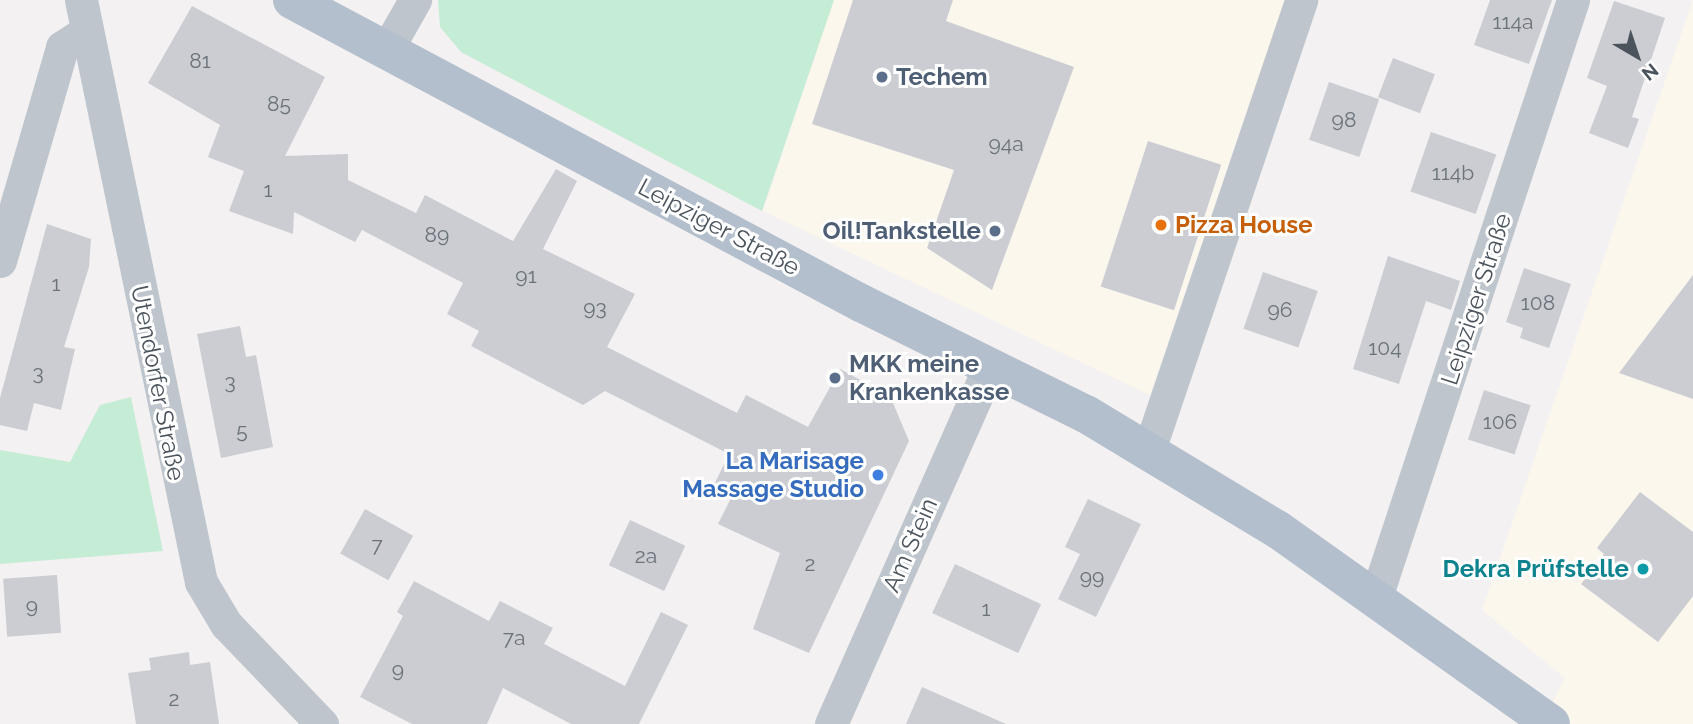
<!DOCTYPE html>
<html>
<head>
<meta charset="utf-8">
<style>
  body { margin:0 }
  #map { position:relative; width:1693px; height:724px; overflow:hidden; background:#f3f1f1; font-family:Raleway,sans-serif }
  div>[style] { position:absolute }
  [style*='--x'] { left:calc(var(--x)*1px); top:calc(var(--y)*1px); width:calc(var(--w)*1px); rotate:calc(var(--a)*1deg) }
  .commercial>* { inset:0; background:#fbf7ed }
  .green>* { inset:0; background:#c5ecd5 }
  .building>* { inset:0; background:#cbcdd3; transform-origin:0 0 }
  .minor>* { height:33px; margin:-16.5px; padding:0 16.5px; transform-origin:16.5px; border-radius:16.5px; background:#bec5cc }
  .primary>* { height:38px; margin:-19px; padding:0 19px; transform-origin:19px; border-radius:19px; background:#b4bfcd }
  .dots>* { width:19px; height:19px; translate:-50% -50%; box-sizing:border-box; border:4px solid #fff; border-radius:50% }
  span { translate:-50% -50%; white-space:nowrap; text-align:center; line-height:1.15; -webkit-text-stroke:6px #fff; paint-order:stroke }
  .number-label { font-size:21px; color:#6b727a }
  .number-label span { -webkit-text-stroke-width:0 }
  .service-label { font-size:24px; color:#4e5e75; font-weight:700 }
  .left { translate:0 -50%; text-align:left }
  .right { translate:-100% -50%; text-align:right }
  .food-label { font-size:24px; color:#c56008; font-weight:700 }
  .street-label { font-size:24px; color:#4b545d }
  .shop-label { font-size:24px; color:#366cbe; font-weight:700 }
  .culture-label { font-size:24px; color:#0d838f; font-weight:700 }
  .north { position:absolute; left:1602px; top:21px; width:70px; height:70px; -webkit-text-stroke:5px #fff; paint-order:stroke; rotate:141deg; font-size:19px; font-weight:700; line-height:28px; text-align:center; color:#4b545d }
  .north::after { content:''; display:block; margin:auto; width:24px; height:32px; background:#4b545d; clip-path:polygon(50% 0,100% 100%,50% 72%,0 100%) }
</style>
</head>
<body>
<div id="map">
  <div class="commercial">
    <i style="clip-path:polygon(834px 0,1285px 0,1150px 395px,763px 211px)"></i>
    <i style="clip-path:polygon(1693px 0,1693px 724px,1541px 724px,1565px 678px,1482px 610px)"></i>
  </div>
  <div class="green">
    <i style="clip-path:polygon(438px 0,834px 0,762px 211px,461px 52px,440px 27px)"></i>
    <i style="clip-path:polygon(131px 397px,163px 551px,0 564px,0 450px,70px 462px,100px 405px)"></i>
  </div>
  <div class="building">
    <i style="clip-path:polygon(853px 0,953px 0,946px 21px,1074px 67px,992px 290px,927px 248px,954px 170px,812px 124px)"></i>
    <i style="clip-path:polygon(1490px 0,1552px 0,1529px 64px,1474px 45px)"></i>
    <i style="clip-path:polygon(1614px 1px,1665px 18px,1632px 117px,1639px 119px,1628px 148px,1589px 133px,1607px 86px,1587px 78px)"></i>
    <i style="clip-path:polygon(192px 6px,325px 77px,285px 156px,348px 154px,348px 180px,416px 213px,425px 195px,513px 241px,556px 169px,577px 181px,543px 249px,635px 294px,607px 347px,737px 413px,746px 395px,808px 427px,840px 369px,890px 396px,909px 441px,809px 653px,753px 629px,780px 553px,718px 524px,731px 498px,712px 489px,729px 454px,605px 391px,583px 405px,471px 346px,479px 331px,447px 314px,463px 283px,362px 230px,355px 242px,294px 212px,293px 234px,229px 211px,244px 171px,208px 157px,220px 125px,148px 83px)"></i>
    <i style="left:1393px;top:58px;width:45px;height:42px;rotate:21deg"></i>
    <i style="left:1329px;top:82px;width:53px;height:61px;rotate:19deg"></i>
    <i style="left:1431px;top:132px;width:69px;height:63px;rotate:19deg"></i>
    <i style="left:1148px;top:141px;width:77px;height:153px;rotate:18deg"></i>
    <i style="clip-path:polygon(47px 224px,91px 239px,89px 267px,64px 347px,75px 349px,61px 410px,34px 403px,27px 431px,0 425px,0 398px)"></i>
    <i style="clip-path:polygon(1388px 256px,1460px 281px,1451px 310px,1426px 301px,1399px 384px,1353px 369px)"></i>
    <i style="clip-path:polygon(1524px 268px,1571px 284px,1549px 348px,1520px 338px,1523px 328px,1506px 322px)"></i>
    <i style="left:1263px;top:272px;width:58px;height:60px;rotate:19deg"></i>
    <i style="clip-path:polygon(1693px 275px,1693px 399px,1619px 373px)"></i>
    <i style="clip-path:polygon(240px 326px,246px 357px,256px 355px,273px 447px,221px 458px,197px 334px)"></i>
    <i style="left:1484px;top:390px;width:49px;height:52px;rotate:18deg"></i>
    <i style="clip-path:polygon(1640px 492px,1693px 532px,1693px 596px,1658px 642px,1581px 584px,1604px 554px,1597px 548px)"></i>
    <i style="clip-path:polygon(1088px 499px,1141px 524px,1096px 617px,1058px 599px,1080px 554px,1065px 547px)"></i>
    <i style="left:365px;top:509px;width:55px;height:51px;rotate:29deg"></i>
    <i style="left:630px;top:520px;width:61px;height:50px;rotate:25deg"></i>
    <i style="left:955px;top:564px;width:95px;height:54px;rotate:25deg"></i>
    <i style="left:57px;top:575px;width:58px;height:54px;rotate:86deg"></i>
    <i style="clip-path:polygon(414px 581px,489px 621px,500px 601px,553px 628px,544px 644px,625px 686px,661px 612px,688px 625px,639px 724px,571px 724px,503px 688px,487px 724px,412px 724px,360px 697px,403px 616px,397px 612px)"></i>
    <i style="clip-path:polygon(189px 652px,190px 665px,210px 662px,219px 724px,136px 724px,128px 673px,151px 670px,149px 658px)"></i>
    <i style="clip-path:polygon(922px 687px,1006px 724px,906px 724px)"></i>
  </div>
  <div class="minor">
    <i style="--x:81;--y:0;--w:594;--a:78.35"></i>
    <i style="--x:201;--y:582;--w:49;--a:59.2"></i>
    <i style="--x:226;--y:624;--w:139;--a:46.2"></i>
    <i style="--x:386;--y:51;--w:59;--a:-60.4"></i>
    <i style="--x:0;--y:261;--w:223;--a:-73.8"></i>
    <i style="--x:62;--y:47;--w:27;--a:-33"></i>
    <i style="--x:1149;--y:450;--w:475;--a:-71.3"></i>
    <i style="--x:1376;--y:597;--w:629;--a:-71.74"></i>
    <i style="--x:831;--y:724;--w:390;--a:-66.1"></i>
  </div>
  <div class="primary">
    <i style="--x:292;--y:0;--w:645;--a:28.04"></i>
    <i style="--x:861;--y:303;--w:251;--a:26.3"></i>
    <i style="--x:1086;--y:414;--w:223;--a:31.1"></i>
    <i style="--x:1277;--y:529;--w:336;--a:35.4"></i>
  </div>
  <div class="dots">
    <i style="left:882px;top:77px;background:#5c6f8a"></i>
    <i style="left:1161px;top:225px;background:#e8710a"></i>
    <i style="left:995px;top:231px;background:#5c6f8a"></i>
    <i style="left:835px;top:378px;background:#5c6f8a"></i>
    <i style="left:878px;top:475px;background:#3f7fe0"></i>
    <i style="left:1643px;top:569px;background:#0f9aa8"></i>
  </div>
  <div class="number-label">
    <span style="left:1513px;top:22px">114a</span>
    <span style="left:200px;top:61px">81</span>
    <span style="left:279px;top:104px">85</span>
    <span style="left:1344px;top:120px">98</span>
    <span style="left:1006px;top:144px">94a</span>
    <span style="left:1453px;top:173px">114b</span>
    <span style="left:268px;top:190px">1</span>
    <span style="left:437px;top:235px">89</span>
    <span style="left:526px;top:276px">91</span>
    <span style="left:56px;top:284px">1</span>
    <span style="left:1538px;top:303px">108</span>
    <span style="left:595px;top:308px">93</span>
    <span style="left:1280px;top:310px">96</span>
    <span style="left:1385px;top:348px">104</span>
    <span style="left:38px;top:373px">3</span>
    <span style="left:230px;top:382px">3</span>
    <span style="left:1500px;top:422px">106</span>
    <span style="left:242px;top:431px">5</span>
    <span style="left:377px;top:545px">7</span>
    <span style="left:646px;top:556px">2a</span>
    <span style="left:810px;top:564px">2</span>
    <span style="left:1092px;top:577px">99</span>
    <span style="left:32px;top:606px">9</span>
    <span style="left:986px;top:609px">1</span>
    <span style="left:514px;top:638px">7a</span>
    <span style="left:398px;top:670px">9</span>
    <span style="left:174px;top:699px">2</span>
  </div>
  <div class="service-label">
    <span class="left" style="left:896px;top:77px">Techem</span>
    <span class="right" style="left:981px;top:231px">Oil!Tankstelle</span>
    <span class="left" style="left:849px;top:378px">MKK meine<br>Krankenkasse</span>
  </div>
  <div class="food-label">
    <span class="left" style="left:1175px;top:225px">Pizza House</span>
  </div>
  <div class="street-label">
    <span style="left:719px;top:227px;rotate:28deg">Leipziger Straße</span>
    <span style="left:1476px;top:299px;rotate:-72deg">Leipziger Straße</span>
    <span style="left:158px;top:383px;rotate:79deg">Utendorfer Straße</span>
    <span style="left:910px;top:545px;rotate:-66deg">Am Stein</span>
  </div>
  <div class="shop-label">
    <span class="right" style="left:864px;top:475px">La Marisage<br>Massage Studio</span>
  </div>
  <div class="culture-label">
    <span class="right" style="left:1629px;top:569px">Dekra Prüfstelle</span>
  </div>
  <div class="north">N</div>
</div>
</body>
</html>
